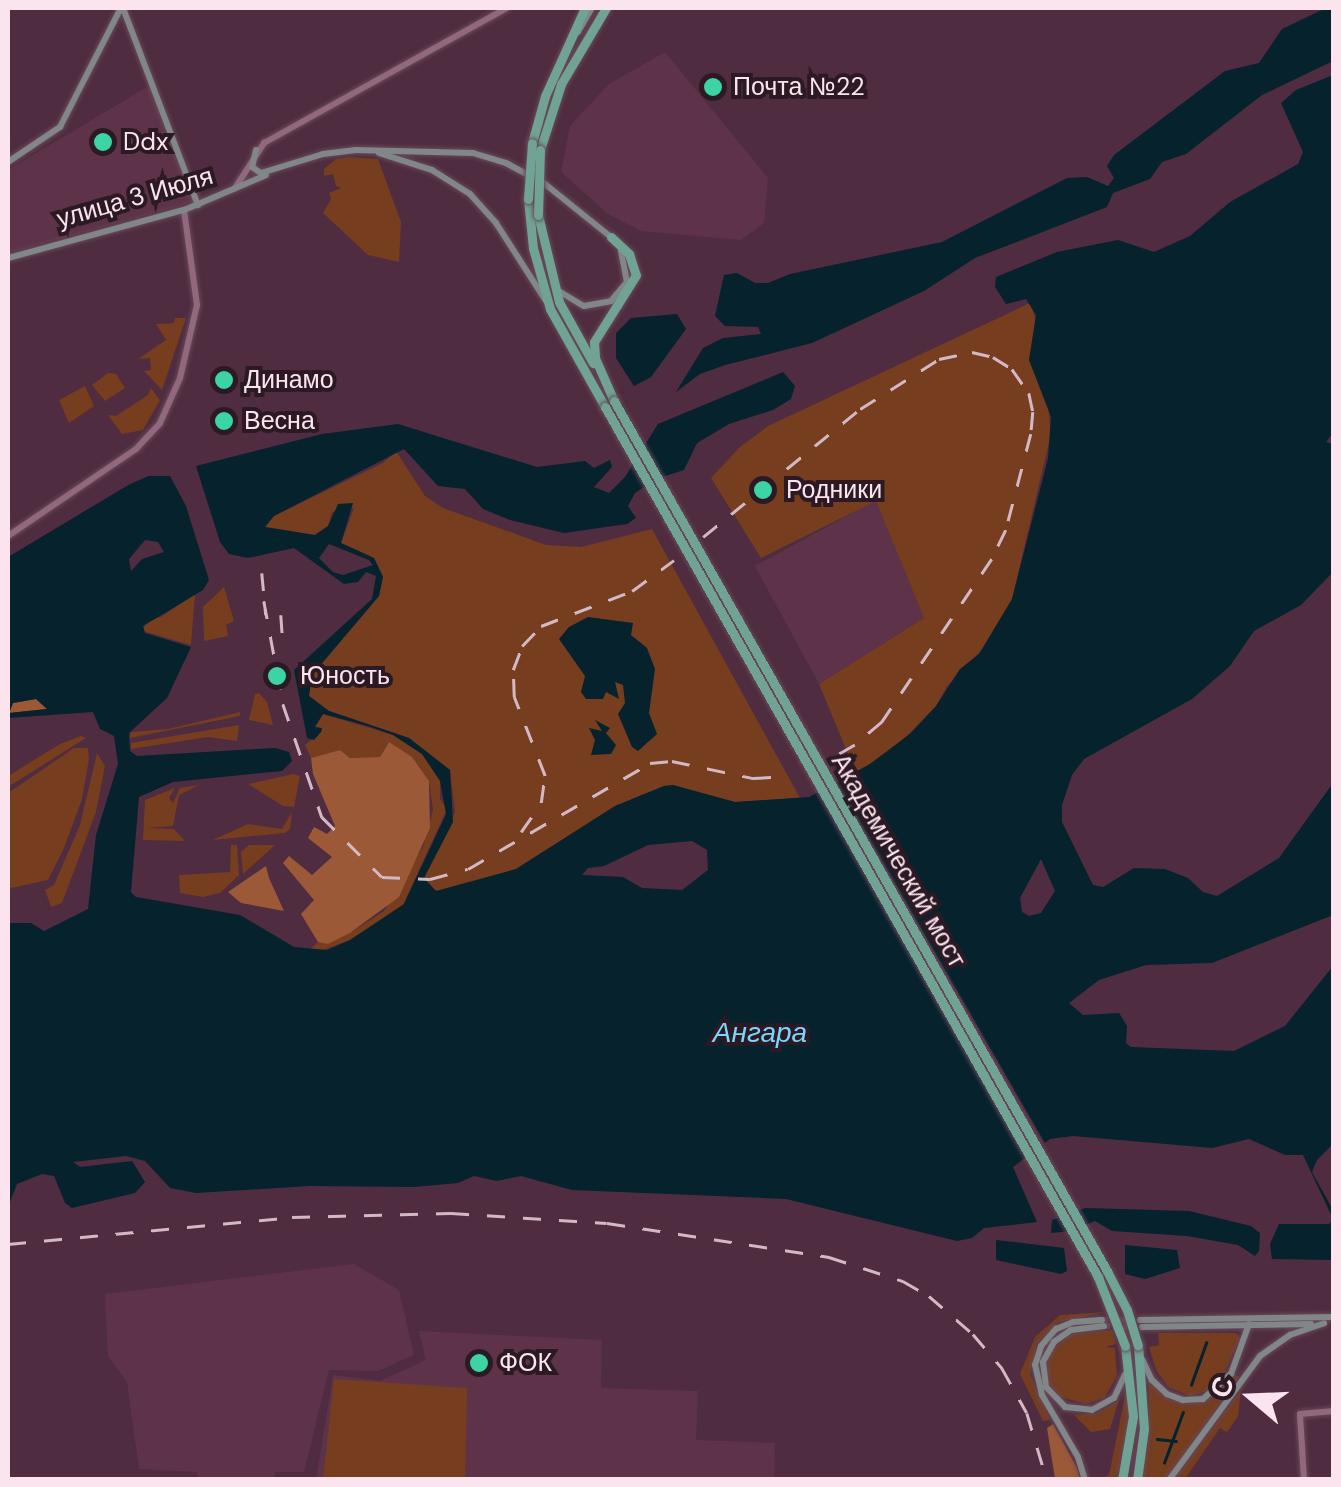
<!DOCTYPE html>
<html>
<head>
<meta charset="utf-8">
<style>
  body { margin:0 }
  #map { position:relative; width:1341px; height:1487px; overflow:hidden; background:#4f2c3f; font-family:"DM Sans",sans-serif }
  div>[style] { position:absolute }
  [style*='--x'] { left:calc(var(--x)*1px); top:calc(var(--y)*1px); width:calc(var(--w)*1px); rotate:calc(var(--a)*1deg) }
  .built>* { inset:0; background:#5e334a }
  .green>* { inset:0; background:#763d1f }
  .forest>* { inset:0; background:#9b5937 }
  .water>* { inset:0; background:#05222d }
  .pier>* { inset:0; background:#4f2c3f; transform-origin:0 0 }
  .stream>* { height:2.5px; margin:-1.25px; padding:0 1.25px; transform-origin:1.25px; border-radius:1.25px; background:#05222d }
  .secondary-tunnel>* { height:6px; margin-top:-3px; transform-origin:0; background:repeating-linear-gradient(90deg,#694859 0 6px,transparent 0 9px) }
  .roads { filter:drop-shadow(0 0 2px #67495a) drop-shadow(0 0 2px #67495a) }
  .tertiary>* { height:6px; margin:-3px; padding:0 3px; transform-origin:3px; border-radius:3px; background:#91687d }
  .secondary>* { height:6px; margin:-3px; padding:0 3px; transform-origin:3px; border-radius:3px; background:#818688 }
  .primary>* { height:9px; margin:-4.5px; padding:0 4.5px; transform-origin:4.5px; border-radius:4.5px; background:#71a394 }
  .rail>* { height:2.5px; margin-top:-1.25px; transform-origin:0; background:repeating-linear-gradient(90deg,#d3b8c5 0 18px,transparent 0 36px) }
  .bridges { filter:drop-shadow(0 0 2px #67495a) drop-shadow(0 0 2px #67495a) }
  .primary-bridge>* { height:9px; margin:-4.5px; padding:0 4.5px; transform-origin:4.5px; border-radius:4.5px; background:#71a394 }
  .dots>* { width:28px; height:28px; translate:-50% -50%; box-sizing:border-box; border:5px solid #2b1a23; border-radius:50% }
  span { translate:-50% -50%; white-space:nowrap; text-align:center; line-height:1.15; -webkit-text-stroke:8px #2b1a23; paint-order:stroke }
  .poi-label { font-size:25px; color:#fce4ef }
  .left { translate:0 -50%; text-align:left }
  .street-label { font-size:25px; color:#fce4ef }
  .water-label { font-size:28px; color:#79d6fd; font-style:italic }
  .frame { position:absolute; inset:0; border:10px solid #fce4ef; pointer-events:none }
  .north { position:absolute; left:1201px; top:1347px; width:100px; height:100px; -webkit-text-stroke:8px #2b1a23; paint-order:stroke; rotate:289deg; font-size:28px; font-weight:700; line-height:40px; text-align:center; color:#fce4ef }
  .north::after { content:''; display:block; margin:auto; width:35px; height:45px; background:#fce4ef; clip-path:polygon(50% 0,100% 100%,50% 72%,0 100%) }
</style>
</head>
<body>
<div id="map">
  <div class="built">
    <i style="clip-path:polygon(665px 52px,768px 178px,764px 223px,741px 240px,641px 231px,608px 214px,561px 172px,570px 126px,609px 84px)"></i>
    <i style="clip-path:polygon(152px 84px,193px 202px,8px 253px,8px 170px)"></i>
    <i style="clip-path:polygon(876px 500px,924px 618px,819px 684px,755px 566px)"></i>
    <i style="clip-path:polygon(354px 1264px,399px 1290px,414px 1355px,378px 1371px,329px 1370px,304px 1472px,275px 1472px,274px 1479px,198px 1480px,197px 1472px,139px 1469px,127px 1382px,108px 1356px,105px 1294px)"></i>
    <i style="clip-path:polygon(419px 1331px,602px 1340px,601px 1388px,698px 1391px,696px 1440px,775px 1443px,774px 1479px,316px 1480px,333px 1375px,380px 1381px,426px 1360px)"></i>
  </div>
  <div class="green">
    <i style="clip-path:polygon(349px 157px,378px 159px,401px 222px,399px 262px,368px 255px,323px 213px,331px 199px,329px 193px,341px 188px,336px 186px,333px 174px,324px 176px,324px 169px,336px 159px)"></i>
    <i style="clip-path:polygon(1030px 303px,1037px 324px,1029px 360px,1048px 406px,1051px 434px,1012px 599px,985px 646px,947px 686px,936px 706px,898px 745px,856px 773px,819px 684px,924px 618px,876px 501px,761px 558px,711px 478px,740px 447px,768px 426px)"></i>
    <i style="clip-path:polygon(175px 318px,186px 318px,162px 390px,144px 371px,151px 370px,150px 358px,138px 359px,166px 340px,156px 324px,174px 323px)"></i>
    <i style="clip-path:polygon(108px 373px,116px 374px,125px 388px,105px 401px,92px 385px)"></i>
    <i style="clip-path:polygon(85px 386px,94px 406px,69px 423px,59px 400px)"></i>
    <i style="clip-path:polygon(151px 388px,160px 400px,143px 430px,122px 434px,108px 415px,116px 416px,148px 395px)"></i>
    <i style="clip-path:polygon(396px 451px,425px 496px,443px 508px,546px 545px,581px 547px,652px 529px,800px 798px,735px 802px,673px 785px,664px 786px,615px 806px,516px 869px,439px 892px,426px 884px,425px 875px,455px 812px,450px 770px,409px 738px,329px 711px,309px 696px,312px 675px,379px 596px,383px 576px,374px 558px,341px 543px,354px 508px,332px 512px,328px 526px,315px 535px,265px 527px,274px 516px,383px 463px)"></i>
    <i style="clip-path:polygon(224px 587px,234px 621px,226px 625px,228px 636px,204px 641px,203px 607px)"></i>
    <i style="clip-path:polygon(195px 594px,191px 645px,143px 631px,146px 621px,161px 617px)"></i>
    <i style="clip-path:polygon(259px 693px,267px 702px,273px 725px,249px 720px,255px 694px)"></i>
    <i style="clip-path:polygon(240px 712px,240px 716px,130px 738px,131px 732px,168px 729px)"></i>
    <i style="clip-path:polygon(323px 714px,393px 735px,422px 754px,440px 778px,440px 799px,447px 809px,402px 907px,350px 940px,320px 951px,309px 950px,318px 942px,328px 943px,350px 933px,384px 911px,423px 847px,433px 810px,429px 781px,412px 757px,388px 743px,380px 757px,350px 758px,340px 750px,311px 758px,305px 745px,322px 731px,315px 727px)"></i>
    <i style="clip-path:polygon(239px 725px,237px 741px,208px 737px,131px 749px,131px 743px)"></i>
    <i style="clip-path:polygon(81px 736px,86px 738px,8px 787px,8px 776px,60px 744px)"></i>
    <i style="clip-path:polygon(74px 748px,88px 748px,89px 759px,82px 799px,64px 848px,48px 880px,11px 888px,8px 885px,8px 793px)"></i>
    <i style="clip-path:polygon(97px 753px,105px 766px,96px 812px,62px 903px,51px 907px,45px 890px,54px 885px,80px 825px)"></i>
    <i style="clip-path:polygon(293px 774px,300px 776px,294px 807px,283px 806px,248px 784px)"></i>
    <i style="clip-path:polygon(199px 785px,179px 795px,173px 826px,147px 828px,174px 829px,185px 841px,143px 840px,145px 800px,175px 788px,169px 798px,173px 803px,180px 788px)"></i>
    <i style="clip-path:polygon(292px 812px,290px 829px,285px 833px,213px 840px,248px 824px,282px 829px)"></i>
    <i style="clip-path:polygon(231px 845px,237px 845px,239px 875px,220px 893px,203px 897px,180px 893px,179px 875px,230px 872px)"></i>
    <i style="clip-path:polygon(249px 845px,275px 845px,243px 874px,241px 852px)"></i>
    <i style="clip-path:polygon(1106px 1312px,1058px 1322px,1037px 1344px,1030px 1374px,1050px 1420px,1043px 1421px,1020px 1374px,1035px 1337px,1060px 1315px)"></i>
    <i style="clip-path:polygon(1112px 1330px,1116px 1344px,1106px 1347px,1115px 1348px,1117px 1376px,1105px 1397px,1087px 1404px,1060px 1397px,1049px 1384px,1046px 1365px,1053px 1348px,1072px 1334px)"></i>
    <i style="clip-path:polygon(1158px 1333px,1236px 1333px,1240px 1338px,1221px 1380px,1209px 1390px,1191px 1396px,1168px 1387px,1156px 1370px,1149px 1347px,1159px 1345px)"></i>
    <i style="clip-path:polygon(1234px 1374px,1239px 1377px,1166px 1479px,1141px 1480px,1148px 1441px,1149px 1380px,1172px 1398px,1204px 1400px)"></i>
    <i style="clip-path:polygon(334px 1379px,467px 1388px,465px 1479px,323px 1479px)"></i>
    <i style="clip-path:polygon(1241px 1390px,1238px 1416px,1227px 1432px,1220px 1428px,1185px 1479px,1173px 1480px)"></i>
    <i style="clip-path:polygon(1126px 1391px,1129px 1418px,1117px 1479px,1099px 1480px,1109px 1475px)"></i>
    <i style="clip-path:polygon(1119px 1400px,1110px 1429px,1091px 1432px,1074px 1415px,1097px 1413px)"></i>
  </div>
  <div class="forest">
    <i style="clip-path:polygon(36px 699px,47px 709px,9px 713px,13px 703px)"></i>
    <i style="clip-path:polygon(389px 742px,412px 757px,429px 781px,430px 828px,399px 897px,350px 933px,328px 944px,318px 942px,301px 914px,314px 900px,283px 863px,289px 856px,312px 875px,332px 857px,308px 838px,314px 827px,327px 834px,335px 826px,313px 774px,311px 758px,340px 750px,350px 758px,380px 757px)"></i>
    <i style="clip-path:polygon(266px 866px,269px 878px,284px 911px,241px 903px,228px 892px)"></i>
    <i style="clip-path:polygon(1053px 1424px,1077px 1468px,1080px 1479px,1055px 1479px,1047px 1428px)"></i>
  </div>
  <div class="water">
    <i style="clip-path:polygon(1326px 8px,1333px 8px,1333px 61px,1262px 95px,1186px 154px,1162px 162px,1150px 179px,1113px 193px,1107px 207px,975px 258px,924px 291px,812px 343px,725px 365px,700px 374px,676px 392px,703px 348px,723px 338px,761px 334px,758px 327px,725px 326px,715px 316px,724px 275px,737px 273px,755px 283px,768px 283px,790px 274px,942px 242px,1067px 178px,1087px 177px,1108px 186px,1114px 178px,1107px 166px,1114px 155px,1225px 71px,1259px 63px,1282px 29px)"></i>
    <i style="clip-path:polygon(evenodd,1333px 75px,1334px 432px,1326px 442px,1333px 444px,1333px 572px,1301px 605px,1254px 631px,1230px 666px,1192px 699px,1084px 759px,1072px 775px,1062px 805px,1062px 822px,1093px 885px,1103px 887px,1134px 868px,1165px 869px,1188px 878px,1203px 892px,1217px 896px,1279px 858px,1333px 783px,1333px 915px,1212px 963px,1146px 965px,1099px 980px,1069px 1003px,1083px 1015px,1119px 1013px,1127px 1026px,1126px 1043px,1131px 1047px,1234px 1051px,1285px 1026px,1333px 966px,1333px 1144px,1317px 1160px,1312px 1172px,1333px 1210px,1333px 1260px,1272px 1259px,1270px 1244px,1279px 1224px,1329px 1224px,1333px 1219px,1303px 1155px,1285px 1155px,1249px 1139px,1212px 1148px,1073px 1136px,1050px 1139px,1013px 1167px,1037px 1222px,984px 1228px,972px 1238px,957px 1241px,786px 1199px,572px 1190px,521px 1176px,497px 1181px,474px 1176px,458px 1183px,414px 1187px,309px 1186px,196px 1193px,170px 1188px,145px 1161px,126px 1156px,73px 1162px,80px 1167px,132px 1161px,145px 1182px,135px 1193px,72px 1208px,65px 1203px,54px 1176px,42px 1174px,17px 1184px,8px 1207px,8px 923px,31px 923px,44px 931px,88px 909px,96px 835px,118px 764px,114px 736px,100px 729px,93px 712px,8px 718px,8px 557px,130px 484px,149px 476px,170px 476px,186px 506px,209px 580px,203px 590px,143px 626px,145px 633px,191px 647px,167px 698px,129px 733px,130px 751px,137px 756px,275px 748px,289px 752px,292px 761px,282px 771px,173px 782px,139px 797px,131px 892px,136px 897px,240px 915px,294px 947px,327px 950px,350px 940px,404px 904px,446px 814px,440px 781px,422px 754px,393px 735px,368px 726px,323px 714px,315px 727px,322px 728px,321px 732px,314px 740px,307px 738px,294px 670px,372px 599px,376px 576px,366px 572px,358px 582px,344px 584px,294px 548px,248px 558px,229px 554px,220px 542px,196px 466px,322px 434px,398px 424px,537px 467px,585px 461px,594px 468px,610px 460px,612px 467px,594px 487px,609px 493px,625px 477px,658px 424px,783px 372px,795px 386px,791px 399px,773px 410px,729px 424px,697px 443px,684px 470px,656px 479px,635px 493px,628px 506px,636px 518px,627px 524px,564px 533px,510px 520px,483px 509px,465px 489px,438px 486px,404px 449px,274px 516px,265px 527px,315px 535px,328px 526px,338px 504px,353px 503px,341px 543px,374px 558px,383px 577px,379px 596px,312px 675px,309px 696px,329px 711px,409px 738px,450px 770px,453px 822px,424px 878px,436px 891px,516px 869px,615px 806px,664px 786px,673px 785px,735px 802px,809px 797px,870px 764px,911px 733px,936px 706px,960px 669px,979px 654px,1012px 599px,1048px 458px,1051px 417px,1029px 360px,1036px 315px,1026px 299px,1006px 304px,995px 287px,996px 277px,1057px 252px,1118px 240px,1154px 252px,1190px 236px,1230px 202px,1298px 164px,1303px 152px,1281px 103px,1296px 90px,1333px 75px,145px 540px,158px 542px,164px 552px,142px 559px,131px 571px,129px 559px,145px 540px,1333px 75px,329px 544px,369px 560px,373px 565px,343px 575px,333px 572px,319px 558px,329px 544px,1333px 75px,36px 699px,47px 709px,9px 713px,13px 703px,36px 699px,1333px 75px,692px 841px,707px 850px,708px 870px,682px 890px,642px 888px,623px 877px,582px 875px,588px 868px,604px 866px,648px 845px,692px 841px,1333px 75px,1041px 859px,1055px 891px,1041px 913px,1029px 916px,1022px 912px,1020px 898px,1041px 859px)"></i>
    <i style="clip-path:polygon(677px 314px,686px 329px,651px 377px,634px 386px,616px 358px,616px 333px,631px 318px)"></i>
    <i style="clip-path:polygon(588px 617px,633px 623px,631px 635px,647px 648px,655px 669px,649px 713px,657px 734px,638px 751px,632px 747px,618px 714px,625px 703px,623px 685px,615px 682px,619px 699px,606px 692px,603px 699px,586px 699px,581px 692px,585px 676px,559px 639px,569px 627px)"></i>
    <i style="clip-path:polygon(595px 720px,610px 728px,606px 733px,616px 745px,611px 754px,591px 755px,595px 740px,589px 728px,602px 731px)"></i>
    <i style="clip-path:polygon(1085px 1208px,1189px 1211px,1251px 1226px,1260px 1233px,1259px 1251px,1255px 1256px,1238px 1245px,1187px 1236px,1112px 1231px,1095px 1221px,1072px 1231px,1051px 1233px,1052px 1220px)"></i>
    <i style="clip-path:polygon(996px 1240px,1064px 1248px,1067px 1271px,1061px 1274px,996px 1260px)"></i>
    <i style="clip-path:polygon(1125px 1245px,1177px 1250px,1180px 1268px,1145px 1279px,1125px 1274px)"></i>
  </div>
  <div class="pier">
    <i style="left:834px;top:778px;width:425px;height:21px;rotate:60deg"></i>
  </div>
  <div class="stream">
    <i style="--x:1191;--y:1385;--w:45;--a:-70.3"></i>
    <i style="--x:1157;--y:1439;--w:19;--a:6"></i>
    <i style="--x:1164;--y:1463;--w:54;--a:-69.6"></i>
    <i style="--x:1179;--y:1480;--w:2;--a:-63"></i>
  </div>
  <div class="secondary-tunnel">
    <i style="--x:1102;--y:1320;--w:38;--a:0"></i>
    <i style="--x:1104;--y:1326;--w:38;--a:2"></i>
  </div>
  <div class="roads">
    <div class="tertiary">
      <i style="--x:235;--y:188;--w:54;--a:-57.2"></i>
      <i style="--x:264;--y:143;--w:278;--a:-29.1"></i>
      <i style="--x:8;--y:536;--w:155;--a:-34.2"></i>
      <i style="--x:136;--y:449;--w:35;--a:-47"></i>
      <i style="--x:160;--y:423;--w:49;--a:-66"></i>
      <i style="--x:180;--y:378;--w:75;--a:-76.9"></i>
      <i style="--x:197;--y:305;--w:96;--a:-97.8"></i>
      <i style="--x:1304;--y:1480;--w:66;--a:-93.5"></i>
      <i style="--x:1300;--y:1414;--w:34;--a:-5"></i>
    </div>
    <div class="secondary">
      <i style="--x:123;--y:8;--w:211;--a:69.2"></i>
      <i style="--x:578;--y:32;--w:28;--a:-60"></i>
      <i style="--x:256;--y:150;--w:17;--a:103"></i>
      <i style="--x:252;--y:167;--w:11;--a:34"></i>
      <i style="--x:261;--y:173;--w:65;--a:-17"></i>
      <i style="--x:323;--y:154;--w:33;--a:-7"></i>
      <i style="--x:356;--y:150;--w:117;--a:1.5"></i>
      <i style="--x:473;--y:153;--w:34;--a:17"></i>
      <i style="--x:506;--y:163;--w:44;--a:28.3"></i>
      <i style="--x:545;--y:184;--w:85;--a:38.8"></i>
      <i style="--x:379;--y:153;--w:56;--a:17.8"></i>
      <i style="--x:432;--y:170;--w:45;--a:32.3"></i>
      <i style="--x:470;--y:194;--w:39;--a:48"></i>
      <i style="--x:496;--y:223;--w:93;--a:57.3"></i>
      <i style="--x:8;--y:162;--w:63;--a:-33.9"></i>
      <i style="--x:60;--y:127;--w:134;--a:-62.9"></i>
      <i style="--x:8;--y:258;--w:182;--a:-15.3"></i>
      <i style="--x:184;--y:210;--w:89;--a:-23.1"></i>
      <i style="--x:557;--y:290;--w:31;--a:31"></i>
      <i style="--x:584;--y:306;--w:27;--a:-10"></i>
      <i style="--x:611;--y:301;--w:25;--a:-50"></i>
      <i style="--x:627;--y:282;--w:32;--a:-101"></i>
      <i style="--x:1140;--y:1320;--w:194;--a:-0.9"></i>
      <i style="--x:1104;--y:1326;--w:33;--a:173"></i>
      <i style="--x:1071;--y:1330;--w:21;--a:145"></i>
      <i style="--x:1054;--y:1342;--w:23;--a:119"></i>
      <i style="--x:1043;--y:1362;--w:25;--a:83"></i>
      <i style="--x:1046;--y:1387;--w:28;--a:46"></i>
      <i style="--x:1065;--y:1407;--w:27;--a:6"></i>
      <i style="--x:1092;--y:1410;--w:25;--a:-29"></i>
      <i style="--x:1114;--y:1398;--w:26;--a:-65"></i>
      <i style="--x:1142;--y:1327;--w:169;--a:-1"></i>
      <i style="--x:1142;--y:1359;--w:23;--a:65"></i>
      <i style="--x:1152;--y:1380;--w:21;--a:43"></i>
      <i style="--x:1167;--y:1394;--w:17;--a:21"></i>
      <i style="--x:1183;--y:1400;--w:20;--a:-3"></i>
      <i style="--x:1203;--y:1399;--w:38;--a:-42"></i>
      <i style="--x:1231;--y:1374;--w:53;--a:-70.2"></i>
      <i style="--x:1085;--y:1480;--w:24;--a:-107"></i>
      <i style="--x:1078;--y:1457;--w:72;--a:-120.1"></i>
      <i style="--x:1042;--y:1395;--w:31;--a:-103"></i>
      <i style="--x:1035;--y:1365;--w:20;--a:-72"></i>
      <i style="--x:1041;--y:1346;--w:23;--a:-49"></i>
      <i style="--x:1056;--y:1329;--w:18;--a:-22"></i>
      <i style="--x:1073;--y:1322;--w:29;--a:-4"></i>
      <i style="--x:1169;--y:1480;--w:154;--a:-53.7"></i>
      <i style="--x:1260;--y:1356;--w:37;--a:-35"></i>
      <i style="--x:1290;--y:1335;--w:36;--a:-19"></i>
    </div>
    <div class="primary">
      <i style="--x:532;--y:143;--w:49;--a:-74.5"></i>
      <i style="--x:545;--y:96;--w:97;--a:-65.6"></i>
      <i style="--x:540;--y:150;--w:69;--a:-72.3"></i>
      <i style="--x:561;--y:84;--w:88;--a:-59.4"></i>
      <i style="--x:528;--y:199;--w:49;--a:84.2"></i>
      <i style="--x:533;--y:248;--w:63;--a:74.4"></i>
      <i style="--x:550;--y:309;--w:112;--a:60.7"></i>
      <i style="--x:538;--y:215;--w:89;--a:76.4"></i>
      <i style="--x:559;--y:302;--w:70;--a:60.9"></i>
      <i style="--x:611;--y:237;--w:25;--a:43"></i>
      <i style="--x:629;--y:254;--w:22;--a:72"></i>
      <i style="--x:636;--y:275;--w:79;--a:122.1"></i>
      <i style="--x:594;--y:342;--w:16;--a:86"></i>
      <i style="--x:595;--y:358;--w:47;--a:66.2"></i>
      <i style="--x:1122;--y:1480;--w:65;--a:-80.2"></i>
      <i style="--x:1133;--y:1416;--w:70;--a:-96.5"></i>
      <i style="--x:1137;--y:1480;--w:51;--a:-82.2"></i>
      <i style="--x:1144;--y:1429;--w:84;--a:-94.1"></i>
    </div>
  </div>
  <div class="rail">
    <i style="--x:703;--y:537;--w:203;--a:-39.2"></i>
    <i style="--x:860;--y:409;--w:93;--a:-32.3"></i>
    <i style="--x:939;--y:359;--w:34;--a:-12"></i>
    <i style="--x:972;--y:352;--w:22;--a:13"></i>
    <i style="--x:993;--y:357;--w:22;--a:32"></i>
    <i style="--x:1012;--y:369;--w:29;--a:55"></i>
    <i style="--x:1029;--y:393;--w:19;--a:78"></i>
    <i style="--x:1033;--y:412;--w:22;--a:95"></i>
    <i style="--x:1031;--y:434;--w:99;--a:104.6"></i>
    <i style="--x:1006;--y:530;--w:32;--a:116"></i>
    <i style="--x:992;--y:559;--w:197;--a:124"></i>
    <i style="--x:882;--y:722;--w:35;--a:140"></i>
    <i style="--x:855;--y:745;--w:32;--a:150"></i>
    <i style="--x:262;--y:573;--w:42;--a:84.6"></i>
    <i style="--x:264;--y:601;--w:105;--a:79.5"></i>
    <i style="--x:283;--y:704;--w:120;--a:71"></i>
    <i style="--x:322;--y:817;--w:85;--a:45"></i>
    <i style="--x:382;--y:877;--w:48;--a:2.4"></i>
    <i style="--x:430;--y:879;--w:39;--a:-15"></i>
    <i style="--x:468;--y:869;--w:211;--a:-30.2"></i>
    <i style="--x:650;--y:763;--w:22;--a:-5"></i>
    <i style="--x:672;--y:761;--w:83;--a:11.9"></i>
    <i style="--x:753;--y:778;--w:33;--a:-3"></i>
    <i style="--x:281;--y:615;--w:32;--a:86"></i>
    <i style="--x:521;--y:832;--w:35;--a:-55"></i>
    <i style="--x:541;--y:803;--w:27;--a:-82"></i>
    <i style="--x:545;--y:776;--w:85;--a:-111.4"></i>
    <i style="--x:514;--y:697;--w:27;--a:-92"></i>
    <i style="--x:513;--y:670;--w:26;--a:-69"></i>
    <i style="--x:522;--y:646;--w:28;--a:-46"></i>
    <i style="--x:541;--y:626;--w:97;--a:-21"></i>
    <i style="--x:632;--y:591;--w:52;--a:-36.4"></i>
    <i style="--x:8;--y:1244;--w:285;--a:-5.4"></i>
    <i style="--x:292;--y:1217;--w:159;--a:-1.4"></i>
    <i style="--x:451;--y:1213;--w:156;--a:3.7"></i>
    <i style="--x:607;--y:1223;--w:225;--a:8.7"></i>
    <i style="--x:829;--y:1257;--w:78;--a:18"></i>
    <i style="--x:903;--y:1281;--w:30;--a:30"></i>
    <i style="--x:929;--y:1296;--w:58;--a:40.8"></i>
    <i style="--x:973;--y:1334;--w:45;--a:49.5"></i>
    <i style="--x:1002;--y:1368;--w:51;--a:60.9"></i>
    <i style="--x:1027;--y:1413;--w:70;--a:73.4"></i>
  </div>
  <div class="bridges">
    <div class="primary-bridge">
      <i style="--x:528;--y:199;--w:56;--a:-85.9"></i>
      <i style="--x:538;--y:215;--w:65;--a:-88.2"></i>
      <i style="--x:614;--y:401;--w:1000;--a:60.46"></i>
      <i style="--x:1107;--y:1271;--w:44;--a:62.9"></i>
      <i style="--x:1127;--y:1310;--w:37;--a:73"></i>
      <i style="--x:605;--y:407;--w:1000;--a:60.46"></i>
      <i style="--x:1098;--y:1277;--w:74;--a:68.6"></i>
    </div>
  </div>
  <div class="dots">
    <i style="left:713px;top:87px;background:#3cd4a4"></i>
    <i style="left:103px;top:142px;background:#3cd4a4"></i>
    <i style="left:224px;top:380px;background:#3cd4a4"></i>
    <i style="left:224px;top:421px;background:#3cd4a4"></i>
    <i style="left:763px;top:490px;background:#3cd4a4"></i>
    <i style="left:277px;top:676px;background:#3cd4a4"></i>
    <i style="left:479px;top:1363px;background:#3cd4a4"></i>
  </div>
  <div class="poi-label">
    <span class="left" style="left:733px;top:87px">Почта №22</span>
    <span class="left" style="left:123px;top:142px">Ddx</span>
    <span class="left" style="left:244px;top:380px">Динамо</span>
    <span class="left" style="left:244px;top:421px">Весна</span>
    <span class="left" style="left:786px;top:490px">Родники</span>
    <span class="left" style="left:300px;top:676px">Юность</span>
    <span class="left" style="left:499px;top:1363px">ФОК</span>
  </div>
  <div class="street-label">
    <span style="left:135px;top:198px;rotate:-16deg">улица 3 Июля</span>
    <span style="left:898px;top:861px;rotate:60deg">Академический мост</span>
  </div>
  <div class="water-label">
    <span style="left:760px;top:1033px">Ангара</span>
  </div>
  <div class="frame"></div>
  <div class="north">С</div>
</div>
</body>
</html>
